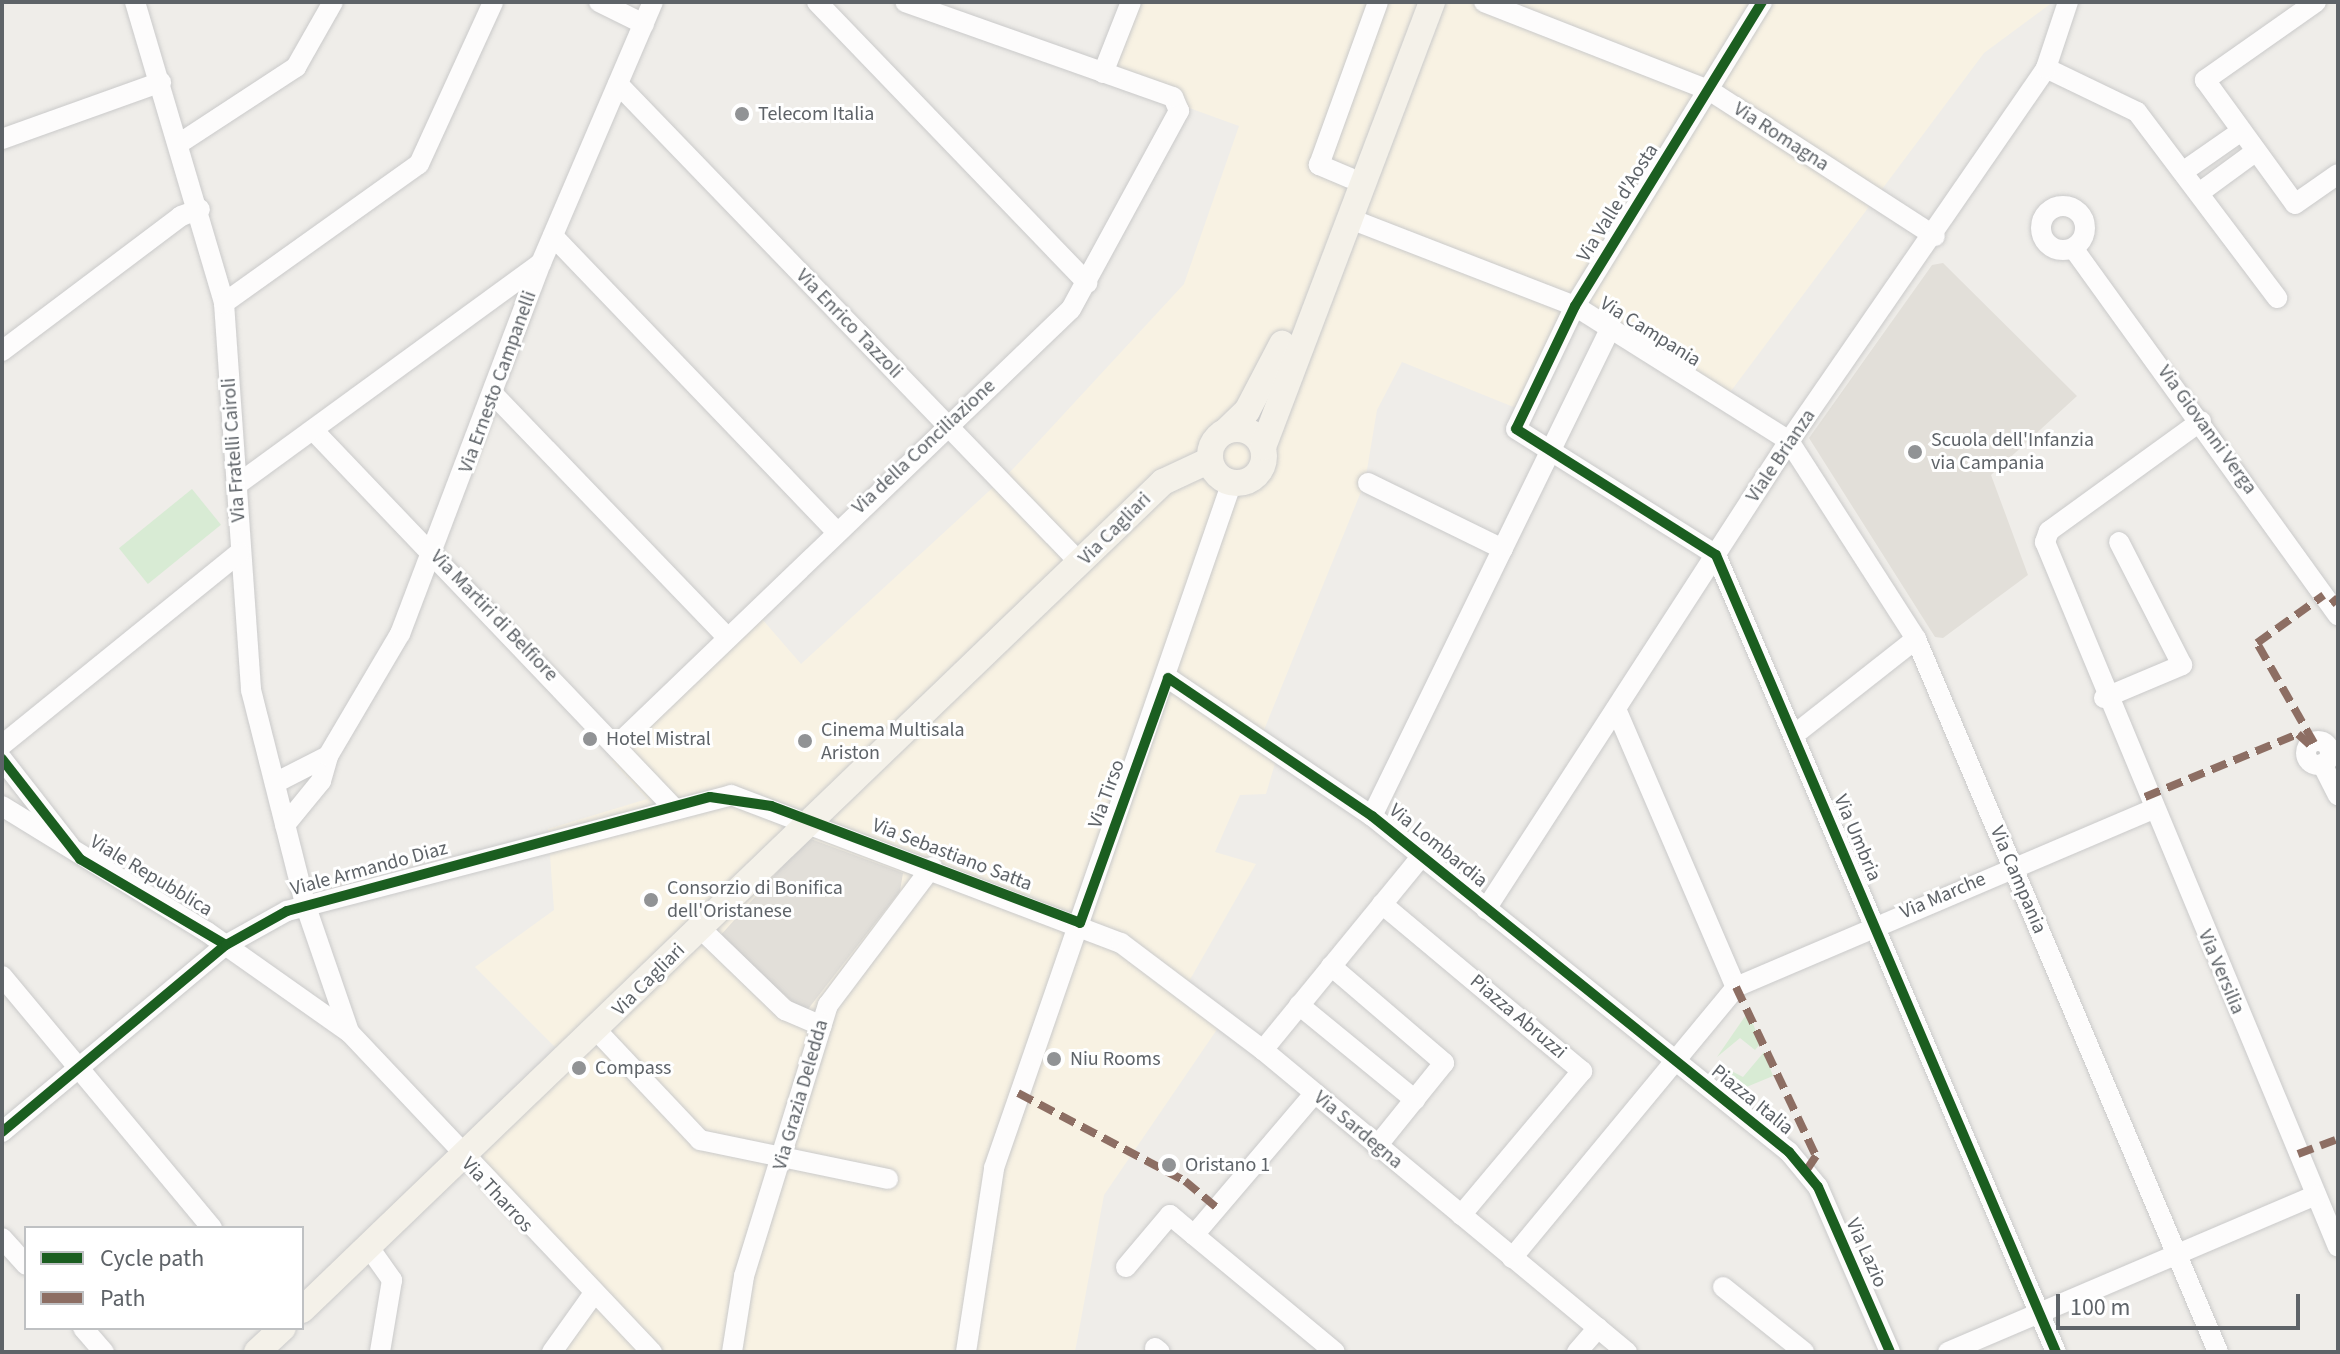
<!DOCTYPE html>
<html>
<head>
<meta charset="utf-8">
<style>
  body { margin:0 }
  #map { position:relative; width:2340px; height:1354px; overflow:hidden; background:#efede9; font-family:"Source Sans 3",sans-serif }
  div>[style] { position:absolute }
  [style*='--x'] { left:calc(var(--x)*1px); top:calc(var(--y)*1px); width:calc(var(--w)*1px); rotate:calc(var(--a)*1deg) }
  .commercial>* { inset:0; background:#f8f2e3 }
  .education>* { inset:0; background:#e2dfd9 }
  .green>* { inset:0; background:#d8ebd4; transform-origin:0 0 }
  .roads { filter:drop-shadow(0 0 2px #cacaca) drop-shadow(0 0 2px #cacaca) }
  .minor>* { height:20px; margin:-10px; padding:0 10px; transform-origin:10px; border-radius:10px; background:#fdfcfc }
  .minor>.ring { margin:-10px; padding:0; box-sizing:content-box; background:none; border:20px solid #fdfcfc; border-radius:50% }
  .major>* { height:26px; margin:-13px; padding:0 13px; transform-origin:13px; border-radius:13px; background:#f4f1e9 }
  .major>.ring { margin:-13px; padding:0; box-sizing:content-box; background:none; border:26px solid #f4f1e9; border-radius:50% }
  .quiet>* { height:8px; margin-top:-4px; transform-origin:0; background:repeating-linear-gradient(90deg,#8d6e63 0 16px,transparent 0 24px) }
  .cycleway>* { height:10px; margin:-5px; padding:0 5px; transform-origin:5px; border-radius:5px; background:#1b5e20 }
  .dots>* { width:22px; height:22px; translate:-50% -50%; box-sizing:border-box; border:4px solid #fff; border-radius:50% }
  span { translate:-50% -50%; white-space:nowrap; text-align:center; line-height:1.15; -webkit-text-stroke:6px #fff; paint-order:stroke }
  .poi-label { font-size:20px; color:#5e6368 }
  .left { translate:0 -50%; text-align:left }
  .street-label { font-size:20px; color:#5e6368 }
  .frame { position:absolute; inset:0; border:4px solid #5e6368; pointer-events:none }
  .legend { position:absolute; left:24px; top:1226px; width:280px; height:104px; box-sizing:border-box; background:#fff; border:2px solid #bfc1c3; margin:0; padding:10px 14px; list-style:none; font-size:24px; color:#5e6368 }
  .legend li { display:flex; align-items:center; gap:16px; height:40px }
  .legend b { width:40px; border:2px solid #bfc1c3 }
  .scale { position:absolute; left:2056px; top:1294px; width:244px; height:36px; box-sizing:border-box; border:4px solid #5e6368; border-top:0; padding-left:10px; font-size:24px; line-height:28px; white-space:nowrap; color:#5e6368; -webkit-text-stroke:6px #fff; paint-order:stroke }
</style>
</head>
<body>
<div id="map">
  <div class="commercial">
    <i style="clip-path:polygon(1131px 2px,2053px 2px,1984px 53px,1722px 403px,1577px 306px,1516px 408px,1402px 362px,1377px 410px,1365px 482px,1264px 730px,1281px 743px,1266px 794px,1240px 795px,1215px 852px,1256px 864px,1188px 983px,1220px 1025px,1104px 1195px,1075px 1352px,566px 1352px,591px 1290px,473px 1164px,572px 1064px,475px 967px,554px 910px,548px 829px,647px 799px,612px 761px,762px 619px,801px 664px,1013px 469px,1184px 284px,1239px 126px,1101px 76px)"></i>
  </div>
  <div class="education">
    <i style="clip-path:polygon(1943px 263px,2077px 396px,1991px 475px,2028px 575px,1943px 638px,1935px 637px,1809px 438px,1932px 265px)"></i>
    <i style="clip-path:polygon(808px 838px,903px 873px,900px 891px,805px 1013px,719px 937px)"></i>
  </div>
  <div class="green">
    <i style="left:192px;top:489px;width:46px;height:94px;rotate:51deg"></i>
    <i style="clip-path:polygon(1748px 1012px,1761px 1043px,1755px 1050px,1740px 1038px,1717px 1057px)"></i>
    <i style="clip-path:polygon(1764px 1052px,1773px 1076px,1744px 1088px,1726px 1079px,1720px 1065px,1743px 1077px)"></i>
  </div>
  <div class="roads">
    <div class="minor">
      <i style="--x:135;--y:2;--w:314;--a:73.5"></i>
      <i style="--x:224;--y:303;--w:388;--a:86"></i>
      <i style="--x:251;--y:690;--w:221;--a:75.8"></i>
      <i style="--x:305;--y:904;--w:135;--a:71"></i>
      <i style="--x:599;--y:2;--w:50;--a:26.1"></i>
      <i style="--x:817;--y:2;--w:390;--a:46.1"></i>
      <i style="--x:1484;--y:2;--w:242;--a:21.4"></i>
      <i style="--x:1709;--y:90;--w:269;--a:32.9"></i>
      <i style="--x:1762;--y:2;--w:357;--a:121.6"></i>
      <i style="--x:1575;--y:306;--w:136;--a:115.6"></i>
      <i style="--x:1516;--y:429;--w:236;--a:32.2"></i>
      <i style="--x:1716;--y:555;--w:866;--a:66.9"></i>
      <i style="--x:2316;--y:2;--w:136;--a:144.9"></i>
      <i style="--x:2205;--y:80;--w:153;--a:54"></i>
      <i style="--x:2295;--y:204;--w:52;--a:-34.9"></i>
      <i style="--x:2046;--y:68;--w:101;--a:25.8"></i>
      <i style="--x:2137;--y:112;--w:233;--a:53"></i>
      <i style="--x:1103;--y:73;--w:76;--a:-68.5"></i>
      <i style="--x:618;--y:84;--w:667;--a:46.03"></i>
      <i style="--x:2;--y:139;--w:169;--a:-19.7"></i>
      <i style="--x:180;--y:143;--w:139;--a:-33.2"></i>
      <i style="--x:296;--y:67;--w:75;--a:-60.4"></i>
      <i style="--x:2184;--y:171;--w:68;--a:-34.9"></i>
      <i style="--x:1350;--y:178;--w:34;--a:-157"></i>
      <i style="--x:1319;--y:165;--w:173;--a:-70.1"></i>
      <i style="--x:2199;--y:193;--w:69;--a:-36.2"></i>
      <i class="ring" style="left:2041px;top:206px;width:24px;height:24px"></i>
      <i style="--x:1348;--y:218;--w:243;--a:21.2"></i>
      <i style="--x:1575;--y:306;--w:253;--a:32.2"></i>
      <i style="--x:1789;--y:441;--w:235;--a:57.3"></i>
      <i style="--x:1916;--y:639;--w:774;--a:67.04"></i>
      <i style="--x:553;--y:236;--w:407;--a:46.2"></i>
      <i style="--x:2073;--y:248;--w:453;--a:54.2"></i>
      <i style="--x:224;--y:303;--w:239;--a:-35.5"></i>
      <i style="--x:419;--y:164;--w:178;--a:-65.4"></i>
      <i style="--x:2;--y:351;--w:224;--a:-37"></i>
      <i style="--x:181;--y:216;--w:20;--a:-20"></i>
      <i style="--x:495;--y:396;--w:335;--a:46.1"></i>
      <i style="--x:2201;--y:421;--w:188;--a:144.1"></i>
      <i style="--x:2049;--y:531;--w:12;--a:110"></i>
      <i style="--x:2045;--y:542;--w:763;--a:67.43"></i>
      <i style="--x:313;--y:430;--w:520;--a:46.32"></i>
      <i style="--x:1368;--y:483;--w:150;--a:26.1"></i>
      <i style="--x:238;--y:484;--w:375;--a:-36.1"></i>
      <i style="--x:1168;--y:678;--w:246;--a:34.1"></i>
      <i style="--x:1372;--y:816;--w:536;--a:38.86"></i>
      <i style="--x:1789;--y:1152;--w:45;--a:50.4"></i>
      <i style="--x:1818;--y:1187;--w:180;--a:66.4"></i>
      <i style="--x:2104;--y:698;--w:85;--a:-22.9"></i>
      <i style="--x:2182;--y:665;--w:138;--a:-117.1"></i>
      <i style="--x:1616;--y:709;--w:303;--a:66.7"></i>
      <i style="--x:1794;--y:735;--w:155;--a:-38.2"></i>
      <i class="ring" style="left:2306px;top:741px;width:4px;height:4px"></i>
      <i style="--x:2;--y:745;--w:306;--a:-39"></i>
      <i style="--x:617;--y:745;--w:629;--a:-43.84"></i>
      <i style="--x:1071;--y:309;--w:226;--a:-61.4"></i>
      <i style="--x:1179;--y:111;--w:15;--a:-113"></i>
      <i style="--x:1173;--y:97;--w:284;--a:-160.5"></i>
      <i style="--x:2;--y:759;--w:110;--a:52"></i>
      <i style="--x:2322;--y:764;--w:35;--a:63"></i>
      <i style="--x:275;--y:783;--w:59;--a:-27"></i>
      <i style="--x:2;--y:806;--w:241;--a:31.6"></i>
      <i style="--x:207;--y:932;--w:174;--a:35.2"></i>
      <i style="--x:349;--y:1032;--w:441;--a:46.6"></i>
      <i style="--x:1372;--y:816;--w:542;--a:-63.95"></i>
      <i style="--x:285;--y:825;--w:57;--a:-50.7"></i>
      <i style="--x:321;--y:781;--w:26;--a:-74"></i>
      <i style="--x:328;--y:756;--w:142;--a:-59.5"></i>
      <i style="--x:400;--y:634;--w:397;--a:-69.2"></i>
      <i style="--x:541;--y:263;--w:284;--a:-66.8"></i>
      <i style="--x:1382;--y:904;--w:261;--a:39.9"></i>
      <i style="--x:1582;--y:1071;--w:188;--a:130"></i>
      <i style="--x:1486;--y:909;--w:558;--a:-57.08"></i>
      <i style="--x:1789;--y:441;--w:453;--a:-55.4"></i>
      <i style="--x:2046;--y:68;--w:70;--a:-71.6"></i>
      <i style="--x:701;--y:929;--w:117;--a:44"></i>
      <i style="--x:785;--y:1010;--w:40;--a:23.4"></i>
      <i style="--x:1331;--y:966;--w:149;--a:40.6"></i>
      <i style="--x:1444;--y:1063;--w:107;--a:128.9"></i>
      <i style="--x:2;--y:976;--w:328;--a:50.2"></i>
      <i style="--x:1299;--y:1005;--w:150;--a:39.3"></i>
      <i style="--x:597;--y:1031;--w:150;--a:46.6"></i>
      <i style="--x:700;--y:1140;--w:192;--a:11.7"></i>
      <i style="--x:1263;--y:1050;--w:251;--a:-50.7"></i>
      <i style="--x:1314;--y:1094;--w:185;--a:130.4"></i>
      <i style="--x:1194;--y:1235;--w:183;--a:39.7"></i>
      <i style="--x:2;--y:1132;--w:292;--a:-39.9"></i>
      <i style="--x:226;--y:945;--w:70;--a:-29.1"></i>
      <i style="--x:287;--y:911;--w:459;--a:-14.6"></i>
      <i style="--x:731;--y:795;--w:417;--a:20.8"></i>
      <i style="--x:1121;--y:943;--w:178;--a:37"></i>
      <i style="--x:1263;--y:1050;--w:473;--a:39.7"></i>
      <i style="--x:2;--y:1238;--w:36;--a:48"></i>
      <i style="--x:368;--y:1246;--w:42;--a:54.8"></i>
      <i style="--x:392;--y:1280;--w:73;--a:99.5"></i>
      <i style="--x:1512;--y:1258;--w:352;--a:-50.4"></i>
      <i style="--x:1736;--y:987;--w:451;--a:-23.1"></i>
      <i style="--x:1126;--y:1267;--w:68;--a:-49.8"></i>
      <i style="--x:1170;--y:1215;--w:31;--a:40"></i>
      <i style="--x:1723;--y:1287;--w:104;--a:38.7"></i>
      <i style="--x:83;--y:1328;--w:32;--a:49"></i>
      <i style="--x:1155;--y:1348;--w:6;--a:39"></i>
      <i style="--x:552;--y:1352;--w:69;--a:-54.5"></i>
      <i style="--x:732;--y:1352;--w:77;--a:-81"></i>
      <i style="--x:744;--y:1276;--w:284;--a:-72.8"></i>
      <i style="--x:828;--y:1005;--w:173;--a:-53"></i>
      <i style="--x:966;--y:1352;--w:186;--a:-81.3"></i>
      <i style="--x:994;--y:1168;--w:726;--a:-70.87"></i>
      <i style="--x:1577;--y:1352;--w:32;--a:-49"></i>
      <i style="--x:1948;--y:1352;--w:400;--a:-23.1"></i>
    </div>
    <div class="major">
      <i class="ring" style="left:1210px;top:429px;width:28px;height:28px"></i>
      <i style="--x:1226;--y:431;--w:29;--a:-44"></i>
      <i style="--x:1247;--y:411;--w:76;--a:-62.4"></i>
      <i style="--x:1263;--y:447;--w:476;--a:-69.2"></i>
      <i style="--x:302;--y:1310;--w:1195;--a:-43.88"></i>
      <i style="--x:1163;--y:482;--w:52;--a:-25.1"></i>
      <i style="--x:257;--y:1352;--w:35;--a:-43"></i>
    </div>
  </div>
  <div class="quiet">
    <i style="--x:2331;--y:604;--w:9;--a:-41"></i>
    <i style="--x:2314;--y:743;--w:115;--a:-119.7"></i>
    <i style="--x:2257;--y:643;--w:82;--a:-35.6"></i>
    <i style="--x:2145;--y:797;--w:165;--a:-22.4"></i>
    <i style="--x:2298;--y:734;--w:16;--a:43"></i>
    <i style="--x:1736;--y:987;--w:187;--a:64.7"></i>
    <i style="--x:1816;--y:1156;--w:18;--a:124"></i>
    <i style="--x:1018;--y:1093;--w:189;--a:27.8"></i>
    <i style="--x:1185;--y:1181;--w:40;--a:40"></i>
    <i style="--x:2298;--y:1154;--w:43;--a:-20.6"></i>
  </div>
  <div class="cycleway">
    <i style="--x:1762;--y:2;--w:357;--a:121.6"></i>
    <i style="--x:1575;--y:306;--w:136;--a:115.6"></i>
    <i style="--x:1516;--y:429;--w:236;--a:32.2"></i>
    <i style="--x:1716;--y:555;--w:866;--a:66.9"></i>
    <i style="--x:2;--y:759;--w:127;--a:52"></i>
    <i style="--x:80;--y:859;--w:169;--a:30.5"></i>
    <i style="--x:2;--y:1132;--w:292;--a:-39.9"></i>
    <i style="--x:226;--y:945;--w:70;--a:-29.1"></i>
    <i style="--x:287;--y:911;--w:438;--a:-15.1"></i>
    <i style="--x:710;--y:797;--w:62;--a:8.4"></i>
    <i style="--x:771;--y:806;--w:330;--a:20.7"></i>
    <i style="--x:1080;--y:923;--w:260;--a:-70.2"></i>
    <i style="--x:1168;--y:678;--w:246;--a:34.1"></i>
    <i style="--x:1372;--y:816;--w:536;--a:38.86"></i>
    <i style="--x:1789;--y:1152;--w:45;--a:50.4"></i>
    <i style="--x:1818;--y:1187;--w:180;--a:66.4"></i>
  </div>
  <div class="dots">
    <i style="left:742px;top:114px;background:#919395"></i>
    <i style="left:1915px;top:452px;background:#919395"></i>
    <i style="left:590px;top:739px;background:#919395"></i>
    <i style="left:805px;top:741px;background:#919395"></i>
    <i style="left:651px;top:900px;background:#919395"></i>
    <i style="left:1054px;top:1059px;background:#919395"></i>
    <i style="left:579px;top:1068px;background:#919395"></i>
    <i style="left:1169px;top:1165px;background:#919395"></i>
  </div>
  <div class="poi-label">
    <span class="left" style="left:758px;top:114px">Telecom Italia</span>
    <span class="left" style="left:1931px;top:452px">Scuola dell'Infanzia<br>via Campania</span>
    <span class="left" style="left:821px;top:742px">Cinema Multisala<br>Ariston</span>
    <span class="left" style="left:606px;top:739px">Hotel Mistral</span>
    <span class="left" style="left:667px;top:900px">Consorzio di Bonifica<br>dell'Oristanese</span>
    <span class="left" style="left:1070px;top:1059px">Niu Rooms</span>
    <span class="left" style="left:595px;top:1068px">Compass</span>
    <span class="left" style="left:1185px;top:1165px">Oristano 1</span>
  </div>
  <div class="street-label">
    <span style="left:1781px;top:137px;rotate:33deg">Via Romagna</span>
    <span style="left:1618px;top:203px;rotate:-58deg">Via Valle d'Aosta</span>
    <span style="left:849px;top:324px;rotate:46deg">Via Enrico Tazzoli</span>
    <span style="left:1650px;top:332px;rotate:32deg">Via Campania</span>
    <span style="left:498px;top:382px;rotate:-70deg">Via Ernesto Campanelli</span>
    <span style="left:2207px;top:430px;rotate:54deg">Via Giovanni Verga</span>
    <span style="left:924px;top:447px;rotate:-43deg">Via della Conciliazione</span>
    <span style="left:234px;top:450px;rotate:-94deg">Via Fratelli Cairoli</span>
    <span style="left:1781px;top:456px;rotate:-56deg">Viale Brianza</span>
    <span style="left:1115px;top:529px;rotate:-45deg">Via Cagliari</span>
    <span style="left:494px;top:616px;rotate:46deg">Via Martiri di Belfiore</span>
    <span style="left:1107px;top:794px;rotate:-70deg">Via Tirso</span>
    <span style="left:1857px;top:838px;rotate:67deg">Via Umbria</span>
    <span style="left:1438px;top:846px;rotate:39deg">Via Lombardia</span>
    <span style="left:952px;top:855px;rotate:21deg">Via Sebastiano Satta</span>
    <span style="left:369px;top:869px;rotate:-15deg">Viale Armando Diaz</span>
    <span style="left:151px;top:876px;rotate:31deg">Viale Repubblica</span>
    <span style="left:2018px;top:880px;rotate:67deg">Via Campania</span>
    <span style="left:1943px;top:896px;rotate:-23deg">Via Marche</span>
    <span style="left:2221px;top:972px;rotate:67deg">Via Versilia</span>
    <span style="left:649px;top:980px;rotate:-45deg">Via Cagliari</span>
    <span style="left:1518px;top:1017px;rotate:40deg">Piazza Abruzzi</span>
    <span style="left:801px;top:1095px;rotate:-74deg">Via Grazia Deledda</span>
    <span style="left:1752px;top:1100px;rotate:39deg">Piazza Italia</span>
    <span style="left:1358px;top:1130px;rotate:40deg">Via Sardegna</span>
    <span style="left:497px;top:1195px;rotate:47deg">Via Tharros</span>
    <span style="left:1866px;top:1253px;rotate:66deg">Via Lazio</span>
  </div>
  <div class="frame"></div>
  <ul class="legend">
  <li><b style="height:10px;background:#1b5e20"></b>Cycle path</li>
  <li><b style="height:10px;background:#8d6e63"></b>Path</li>
  </ul>
  <div class="scale">100 m</div>
</div>
</body>
</html>
